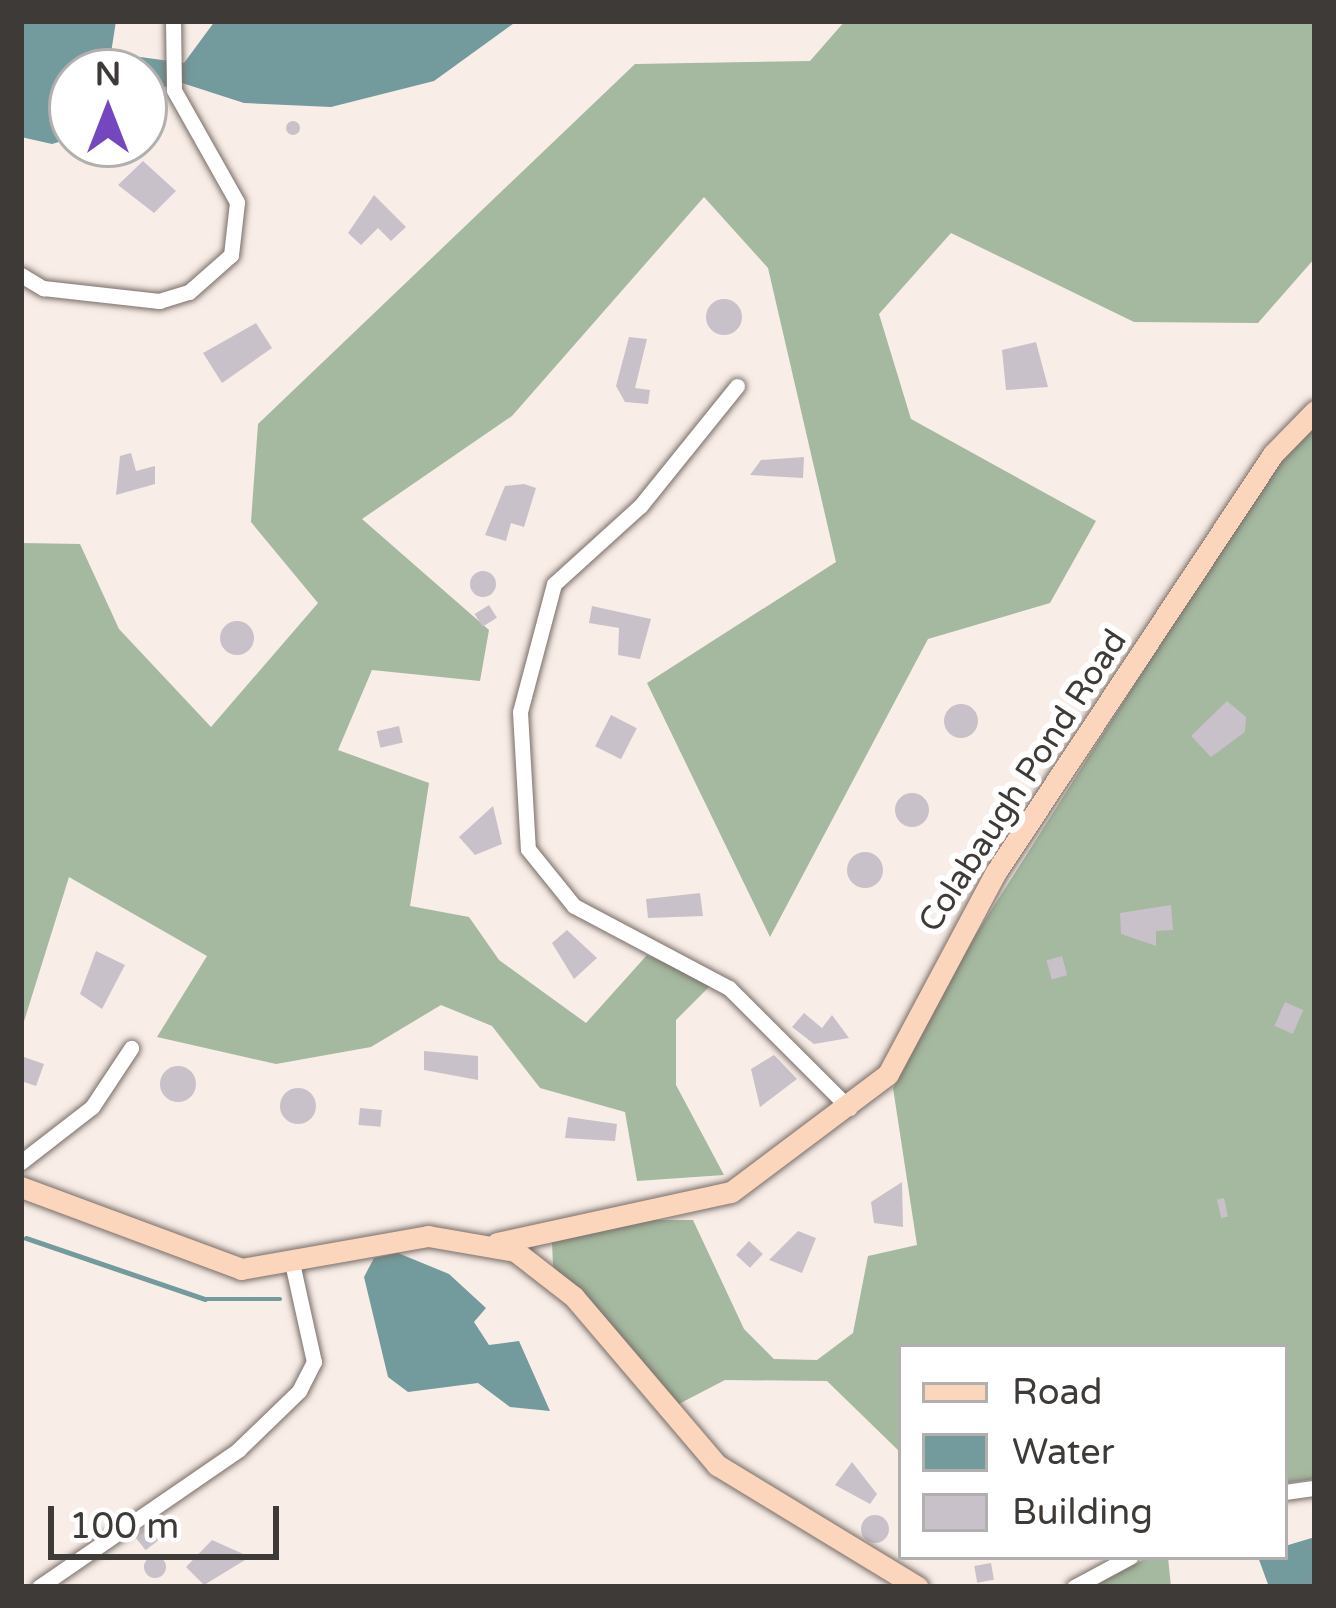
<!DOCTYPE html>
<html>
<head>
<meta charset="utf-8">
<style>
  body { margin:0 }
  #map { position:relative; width:1336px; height:1608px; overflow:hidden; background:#f9ede7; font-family:"Varela Round",sans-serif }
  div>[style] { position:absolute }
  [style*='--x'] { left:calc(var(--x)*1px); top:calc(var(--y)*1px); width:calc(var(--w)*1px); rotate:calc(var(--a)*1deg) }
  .forest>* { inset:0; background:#a4b99f }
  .water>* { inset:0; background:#739a9c }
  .stream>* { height:4.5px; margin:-2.25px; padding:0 2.25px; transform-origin:2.25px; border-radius:2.25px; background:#739a9c }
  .building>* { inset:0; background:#c9c1ca; transform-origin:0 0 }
  .round { border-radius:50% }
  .roads { filter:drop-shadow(0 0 3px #786d68) drop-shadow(0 0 3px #786d68) }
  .street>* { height:15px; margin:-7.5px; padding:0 7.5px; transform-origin:7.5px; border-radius:7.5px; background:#fff }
  .secondary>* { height:21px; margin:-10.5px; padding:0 10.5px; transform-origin:10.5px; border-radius:10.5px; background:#fbd6bd }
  span { translate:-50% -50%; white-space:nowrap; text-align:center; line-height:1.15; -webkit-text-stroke:12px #fff; paint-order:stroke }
  .street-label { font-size:33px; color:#3e3a37 }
  .frame { position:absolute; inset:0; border:24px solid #3e3a37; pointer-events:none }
  .legend { position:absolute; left:898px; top:1344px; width:390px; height:216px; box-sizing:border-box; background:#fff; border:3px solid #b2b0af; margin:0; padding:15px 21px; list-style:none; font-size:36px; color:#3e3a37 }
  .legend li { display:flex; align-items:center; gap:24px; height:60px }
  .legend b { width:60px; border:3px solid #b2b0af }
  .north { position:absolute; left:48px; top:48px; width:120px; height:120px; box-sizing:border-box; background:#fff; border:3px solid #b2b0af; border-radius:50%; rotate:0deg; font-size:33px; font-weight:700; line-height:48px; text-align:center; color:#3e3a37 }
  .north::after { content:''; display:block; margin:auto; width:42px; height:54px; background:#7447bf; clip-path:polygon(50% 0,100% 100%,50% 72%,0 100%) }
  .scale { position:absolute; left:48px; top:1506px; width:231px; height:54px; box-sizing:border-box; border:6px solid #3e3a37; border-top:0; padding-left:15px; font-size:36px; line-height:42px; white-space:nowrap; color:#3e3a37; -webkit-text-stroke:9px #fff; paint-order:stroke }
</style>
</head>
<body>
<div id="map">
  <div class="forest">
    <i style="clip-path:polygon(845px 21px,1315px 21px,1315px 258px,1258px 323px,1134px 322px,951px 233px,879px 314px,911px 419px,1096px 521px,1050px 603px,928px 639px,770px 937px,647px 683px,836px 562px,768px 268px,704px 197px,512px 416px,362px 519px,489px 630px,480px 681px,372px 670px,338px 750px,429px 783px,410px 906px,469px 917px,499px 960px,586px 1023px,647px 955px,712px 984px,676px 1020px,676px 1085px,724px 1175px,637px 1181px,625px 1112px,540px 1088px,492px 1026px,441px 1005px,371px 1047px,276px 1064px,157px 1037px,207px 956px,69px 877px,21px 1031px,21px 543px,80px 544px,119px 629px,211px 727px,318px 603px,251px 522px,258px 424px,635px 64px,810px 61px)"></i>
    <i style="clip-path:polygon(1315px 426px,1315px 1479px,1285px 1483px,1285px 1347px,901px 1347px,901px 1453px,827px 1381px,725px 1380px,673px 1407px,553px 1266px,552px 1242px,628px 1220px,693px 1220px,744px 1329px,774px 1359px,817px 1360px,853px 1333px,868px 1256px,917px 1245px,893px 1088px,940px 991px,1277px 460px)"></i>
    <i style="clip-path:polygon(1148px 1557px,1168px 1557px,1171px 1587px,1093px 1587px)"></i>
  </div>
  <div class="water">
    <i style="clip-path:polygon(21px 21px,116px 21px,111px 53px,184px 63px,215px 21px,517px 21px,434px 81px,331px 107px,244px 103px,179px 82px,144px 94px,144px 72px,72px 72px,72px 138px,52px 144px,21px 137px)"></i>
    <i style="clip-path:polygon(398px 1253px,449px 1274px,486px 1308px,474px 1322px,489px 1345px,519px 1341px,550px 1411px,510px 1407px,478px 1383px,408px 1392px,388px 1377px,364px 1277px,374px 1258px)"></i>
    <i style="clip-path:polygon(1315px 1537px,1315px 1587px,1269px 1587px,1258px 1557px,1285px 1557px,1285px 1546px)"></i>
  </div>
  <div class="stream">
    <i style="--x:26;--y:1238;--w:189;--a:18.8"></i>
    <i style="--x:205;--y:1299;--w:75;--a:0"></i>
  </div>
  <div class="building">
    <i class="round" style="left:286px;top:121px;width:14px;height:14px"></i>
    <i style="clip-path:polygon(143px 161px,176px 191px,154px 213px,118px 185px)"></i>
    <i style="clip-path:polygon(374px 195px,406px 227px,391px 241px,378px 228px,361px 245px,348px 233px)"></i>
    <i class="round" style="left:706px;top:299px;width:36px;height:36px"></i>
    <i style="clip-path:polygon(256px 323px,272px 348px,222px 383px,203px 353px)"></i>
    <i style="clip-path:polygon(629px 337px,647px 339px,635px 388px,650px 390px,648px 404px,625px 402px,616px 386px)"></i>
    <i style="clip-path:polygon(1036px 342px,1048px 387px,1006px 390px,1002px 350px)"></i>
    <i style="clip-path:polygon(131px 453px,136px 471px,155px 466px,155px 484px,116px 495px,120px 456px)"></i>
    <i style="clip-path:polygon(804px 457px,803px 478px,750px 475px,761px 460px)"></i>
    <i style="clip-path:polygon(524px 484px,536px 488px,524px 527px,511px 523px,506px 541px,485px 535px,505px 486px)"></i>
    <i class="round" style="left:470px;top:571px;width:26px;height:26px"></i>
    <i style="left:489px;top:605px;width:15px;height:17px;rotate:58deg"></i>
    <i style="clip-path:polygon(592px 606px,651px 619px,640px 659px,618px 655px,619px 628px,589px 623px)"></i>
    <i class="round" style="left:220px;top:621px;width:34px;height:34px"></i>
    <i style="clip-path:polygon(1227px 701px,1246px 717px,1245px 732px,1211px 757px,1191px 736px)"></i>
    <i class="round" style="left:944px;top:704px;width:34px;height:34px"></i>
    <i style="left:611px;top:715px;width:29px;height:35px;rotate:27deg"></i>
    <i style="left:399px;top:726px;width:17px;height:23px;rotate:77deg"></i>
    <i class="round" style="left:895px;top:793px;width:34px;height:34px"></i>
    <i style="clip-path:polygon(493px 806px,502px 844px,475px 855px,459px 837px)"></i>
    <i class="round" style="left:847px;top:852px;width:36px;height:36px"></i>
    <i style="clip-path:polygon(700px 893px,703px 916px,648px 918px,646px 899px)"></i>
    <i style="clip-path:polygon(1171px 905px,1173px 930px,1156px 931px,1156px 946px,1121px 934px,1120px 913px)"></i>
    <i style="clip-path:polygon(567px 930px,597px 958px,574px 979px,552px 943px)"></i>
    <i style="clip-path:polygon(96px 951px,125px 965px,102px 1009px,80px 994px)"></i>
    <i style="left:1062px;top:956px;width:20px;height:16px;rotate:75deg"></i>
    <i style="left:1285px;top:1002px;width:20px;height:26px;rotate:24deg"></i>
    <i style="clip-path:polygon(804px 1013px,822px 1028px,832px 1015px,849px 1038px,814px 1044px,792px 1027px)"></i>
    <i style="clip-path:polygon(424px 1051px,478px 1056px,478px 1080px,424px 1070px)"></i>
    <i style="clip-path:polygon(774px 1055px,797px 1079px,760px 1107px,751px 1069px)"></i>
    <i style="clip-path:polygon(21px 1056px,44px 1064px,36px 1086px,21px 1081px)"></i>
    <i class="round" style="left:160px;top:1066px;width:36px;height:36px"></i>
    <i class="round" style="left:280px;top:1088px;width:36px;height:36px"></i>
    <i style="left:360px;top:1108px;width:22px;height:17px;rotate:5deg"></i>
    <i style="clip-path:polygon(568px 1117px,617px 1124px,615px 1141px,565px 1138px)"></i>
    <i style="clip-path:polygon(902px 1182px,903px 1227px,874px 1223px,871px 1202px)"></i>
    <i style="left:1224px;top:1198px;width:19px;height:7px;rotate:78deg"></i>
    <i style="clip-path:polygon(798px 1231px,816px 1238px,802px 1273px,769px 1260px)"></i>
    <i style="left:749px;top:1241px;width:19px;height:19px;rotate:43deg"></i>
    <i style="clip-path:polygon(852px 1462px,877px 1494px,870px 1504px,835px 1485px)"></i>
    <i class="round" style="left:861px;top:1515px;width:28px;height:28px"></i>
    <i style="left:155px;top:1520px;width:18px;height:26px;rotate:52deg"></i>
    <i style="clip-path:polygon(212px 1540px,250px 1557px,204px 1585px,186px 1567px)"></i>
    <i class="round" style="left:144px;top:1556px;width:22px;height:22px"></i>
    <i style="left:991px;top:1563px;width:17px;height:17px;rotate:80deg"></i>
  </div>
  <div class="roads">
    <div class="street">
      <i style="--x:21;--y:275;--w:26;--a:31"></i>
      <i style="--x:43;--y:288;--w:117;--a:6.4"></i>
      <i style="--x:159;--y:301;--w:31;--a:-17"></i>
      <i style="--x:189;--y:292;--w:56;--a:-41.4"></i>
      <i style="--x:231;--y:255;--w:53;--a:-83.5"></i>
      <i style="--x:237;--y:202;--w:129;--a:-119.4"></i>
      <i style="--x:174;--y:90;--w:69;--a:-90.8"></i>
      <i style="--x:737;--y:386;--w:154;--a:128.9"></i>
      <i style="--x:640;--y:506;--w:116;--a:137.8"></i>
      <i style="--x:554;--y:584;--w:132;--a:104.9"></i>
      <i style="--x:520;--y:712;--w:137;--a:86.7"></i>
      <i style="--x:528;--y:849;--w:73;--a:51.1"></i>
      <i style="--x:574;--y:906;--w:175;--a:27.9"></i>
      <i style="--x:729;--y:988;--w:170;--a:45"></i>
      <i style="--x:21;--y:1162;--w:90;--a:-37.8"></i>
      <i style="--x:92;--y:1107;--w:71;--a:-56.5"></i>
      <i style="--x:1285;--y:1492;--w:30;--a:-8"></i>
      <i style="--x:39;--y:1587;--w:242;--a:-34.5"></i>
      <i style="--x:238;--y:1450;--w:85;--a:-44"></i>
      <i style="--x:299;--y:1391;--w:33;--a:-63"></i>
      <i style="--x:314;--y:1362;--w:97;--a:-102.5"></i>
      <i style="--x:1074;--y:1587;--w:64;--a:-28.2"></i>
    </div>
    <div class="secondary">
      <i style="--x:21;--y:1187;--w:235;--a:20.4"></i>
      <i style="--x:241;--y:1269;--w:190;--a:-10"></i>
      <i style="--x:428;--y:1236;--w:88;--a:9.8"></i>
      <i style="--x:515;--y:1251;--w:75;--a:37.9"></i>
      <i style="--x:574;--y:1297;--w:221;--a:49.6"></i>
      <i style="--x:717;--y:1465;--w:235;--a:31.3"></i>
      <i style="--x:497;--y:1243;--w:239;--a:-12.3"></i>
      <i style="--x:731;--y:1192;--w:196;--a:-36.9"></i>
      <i style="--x:888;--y:1074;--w:229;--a:-61.9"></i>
      <i style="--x:996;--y:872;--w:501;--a:-56.47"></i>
      <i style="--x:1273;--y:454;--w:60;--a:-45.7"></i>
    </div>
  </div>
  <div class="street-label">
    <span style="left:1023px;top:781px;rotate:-57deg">Colabaugh Pond Road</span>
  </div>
  <div class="frame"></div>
  <ul class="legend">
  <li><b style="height:15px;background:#fbd6bd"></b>Road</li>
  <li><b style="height:33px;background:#739a9c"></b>Water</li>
  <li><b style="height:33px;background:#c9c1ca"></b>Building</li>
  </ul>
  <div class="north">N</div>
  <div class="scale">100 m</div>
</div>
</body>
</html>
